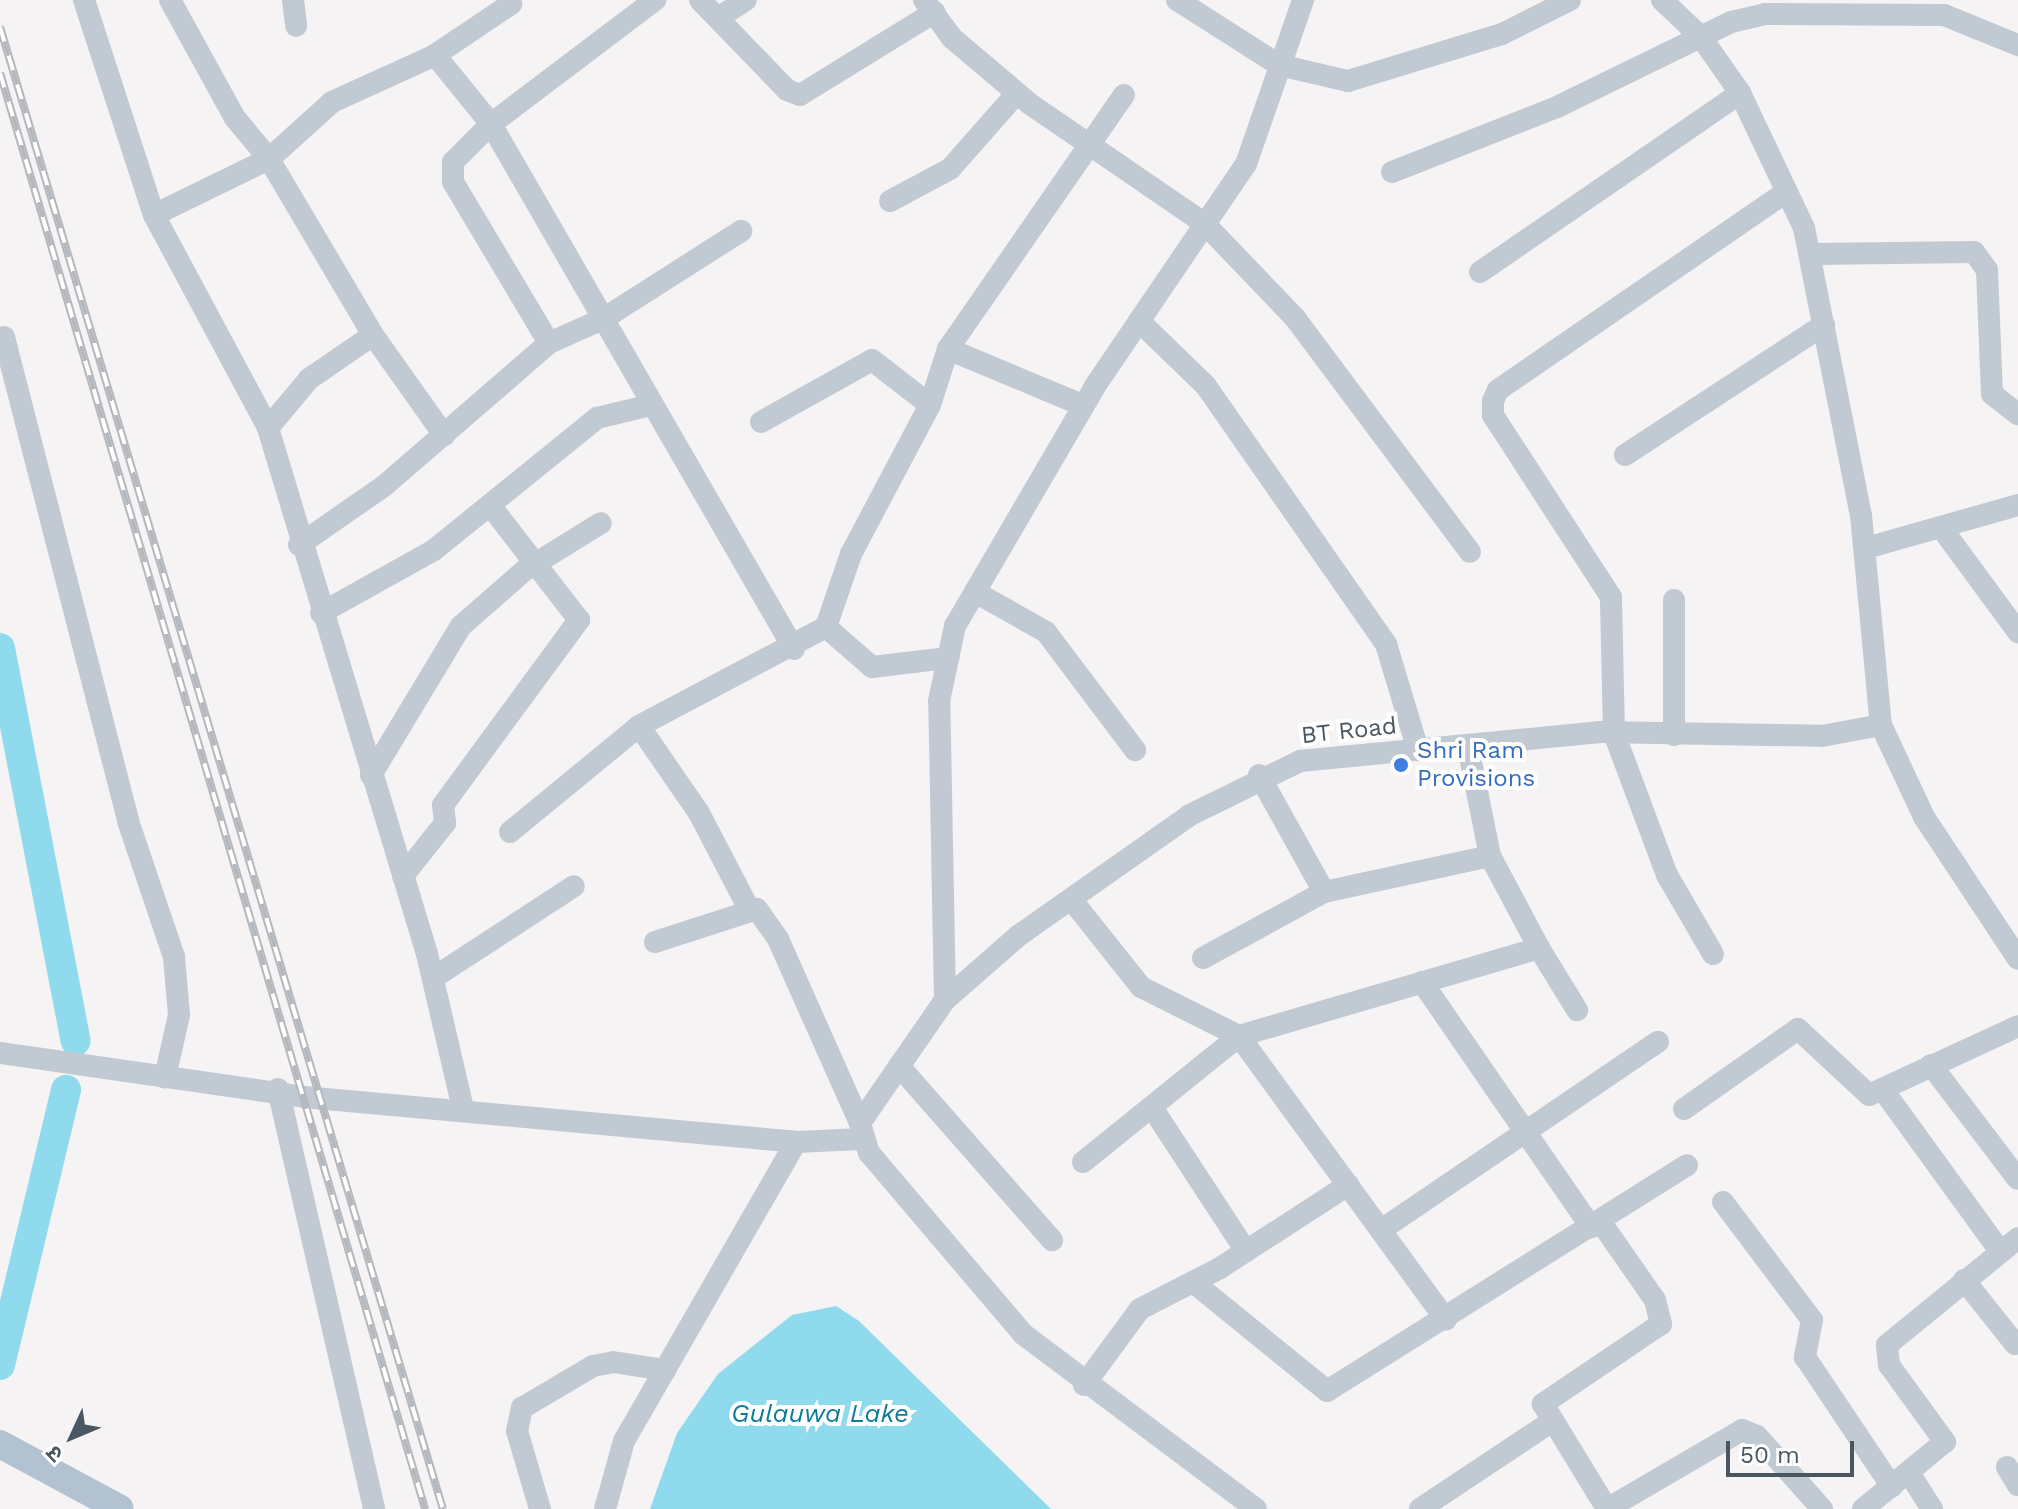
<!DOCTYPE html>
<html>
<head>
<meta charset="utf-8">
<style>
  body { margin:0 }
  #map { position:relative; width:2018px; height:1509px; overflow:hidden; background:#f5f3f3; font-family:"Work Sans","Noto Sans Devanagari",sans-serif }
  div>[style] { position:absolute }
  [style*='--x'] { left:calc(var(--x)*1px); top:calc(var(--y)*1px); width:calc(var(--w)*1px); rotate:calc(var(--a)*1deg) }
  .water>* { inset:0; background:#90daee }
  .river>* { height:30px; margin:-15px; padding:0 15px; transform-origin:15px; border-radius:15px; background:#90daee }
  .minor>* { height:22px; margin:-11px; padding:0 11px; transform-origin:11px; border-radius:11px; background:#c1cad2 }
  .major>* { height:28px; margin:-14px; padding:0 14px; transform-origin:14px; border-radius:14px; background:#b3c2d1 }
  .rail>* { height:8px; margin-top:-4px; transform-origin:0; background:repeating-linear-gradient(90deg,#fff 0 15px,#b5b8bd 0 30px); box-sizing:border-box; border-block:2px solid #b5b8bd }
  .dots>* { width:22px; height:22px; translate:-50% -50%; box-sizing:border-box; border:4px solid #fff; border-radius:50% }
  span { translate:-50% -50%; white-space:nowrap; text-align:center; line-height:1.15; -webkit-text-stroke:8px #fff; paint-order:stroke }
  .street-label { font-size:24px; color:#4a5661 }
  .shop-label { font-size:24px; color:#366cbe }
  .left { translate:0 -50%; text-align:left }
  .water-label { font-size:26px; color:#0c7c9b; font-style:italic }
  .north { position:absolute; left:32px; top:1397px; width:80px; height:80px; -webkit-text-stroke:6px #fff; paint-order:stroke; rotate:226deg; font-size:22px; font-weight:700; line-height:32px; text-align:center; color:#4a5661 }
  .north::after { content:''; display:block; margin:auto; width:28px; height:36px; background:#4a5661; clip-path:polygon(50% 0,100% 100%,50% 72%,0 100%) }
  .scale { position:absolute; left:1726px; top:1441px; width:128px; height:36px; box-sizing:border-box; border:4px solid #4a5661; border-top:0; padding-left:10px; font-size:24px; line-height:28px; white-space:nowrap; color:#4a5661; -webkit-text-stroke:6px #fff; paint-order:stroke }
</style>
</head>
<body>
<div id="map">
  <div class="water">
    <i style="clip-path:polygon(836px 1306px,859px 1321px,1051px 1509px,650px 1509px,677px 1433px,718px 1374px,792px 1315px)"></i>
  </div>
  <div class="river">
    <i style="--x:0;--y:648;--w:400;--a:79.1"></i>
    <i style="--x:0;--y:1365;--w:283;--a:-76.5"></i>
  </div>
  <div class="minor">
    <i style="--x:84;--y:0;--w:226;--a:72"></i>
    <i style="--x:154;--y:215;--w:242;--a:61.8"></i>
    <i style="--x:170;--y:0;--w:135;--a:61.2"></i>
    <i style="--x:235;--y:118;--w:53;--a:50.3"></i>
    <i style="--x:269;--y:159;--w:204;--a:59.4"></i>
    <i style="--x:373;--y:335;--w:123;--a:54.6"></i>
    <i style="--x:293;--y:0;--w:26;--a:83"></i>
    <i style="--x:700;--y:0;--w:125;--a:46"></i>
    <i style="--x:787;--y:90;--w:14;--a:21"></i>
    <i style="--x:800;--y:95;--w:158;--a:-31.6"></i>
    <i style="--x:924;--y:0;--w:47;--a:53.6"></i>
    <i style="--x:952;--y:38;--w:102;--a:40.2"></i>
    <i style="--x:1030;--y:104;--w:212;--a:34.4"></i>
    <i style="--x:1205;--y:224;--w:130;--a:46.2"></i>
    <i style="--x:1295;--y:318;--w:292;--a:53.2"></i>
    <i style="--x:1177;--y:0;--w:121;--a:32.5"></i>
    <i style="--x:1279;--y:65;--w:71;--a:13.1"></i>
    <i style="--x:1348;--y:81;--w:161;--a:-17"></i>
    <i style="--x:1502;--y:34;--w:76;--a:-26.6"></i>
    <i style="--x:1662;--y:0;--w:54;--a:43.5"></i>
    <i style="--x:1701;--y:37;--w:68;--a:55.1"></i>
    <i style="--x:1740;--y:93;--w:149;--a:64.6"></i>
    <i style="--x:1804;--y:228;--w:293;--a:78.8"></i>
    <i style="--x:1861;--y:515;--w:211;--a:84.6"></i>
    <i style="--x:1881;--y:725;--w:102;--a:64.9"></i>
    <i style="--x:1924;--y:817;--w:170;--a:56.5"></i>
    <i style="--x:718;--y:18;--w:33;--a:-33"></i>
    <i style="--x:435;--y:55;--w:89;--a:50.9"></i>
    <i style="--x:491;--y:124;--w:606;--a:60.01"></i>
    <i style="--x:1392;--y:172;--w:177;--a:-21.5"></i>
    <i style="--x:1557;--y:107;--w:194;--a:-26"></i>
    <i style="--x:1731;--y:22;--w:35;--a:-13"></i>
    <i style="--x:1765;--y:14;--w:179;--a:0.3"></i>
    <i style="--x:1944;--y:15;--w:80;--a:22.1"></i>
    <i style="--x:890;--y:201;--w:68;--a:-28.1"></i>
    <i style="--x:950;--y:169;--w:101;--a:-48.6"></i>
    <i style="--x:154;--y:215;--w:128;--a:-26"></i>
    <i style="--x:269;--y:159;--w:85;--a:-42.1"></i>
    <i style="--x:332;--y:102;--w:113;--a:-24.5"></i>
    <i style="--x:435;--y:55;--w:92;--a:-33.9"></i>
    <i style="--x:1813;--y:254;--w:161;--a:-0.7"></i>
    <i style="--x:1974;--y:252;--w:22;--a:54"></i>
    <i style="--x:1987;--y:270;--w:124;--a:87.7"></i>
    <i style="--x:1992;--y:394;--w:33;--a:38"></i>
    <i style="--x:1480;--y:272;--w:316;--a:-34.5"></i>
    <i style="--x:1139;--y:321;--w:93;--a:44.1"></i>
    <i style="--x:1206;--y:386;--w:315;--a:55.1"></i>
    <i style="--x:1386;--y:644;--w:111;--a:73.2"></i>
    <i style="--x:373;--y:335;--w:78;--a:145.5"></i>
    <i style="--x:309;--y:379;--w:64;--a:129.9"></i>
    <i style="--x:268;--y:428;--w:550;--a:73.18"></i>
    <i style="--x:427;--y:954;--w:159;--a:76.9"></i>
    <i style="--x:4;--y:337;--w:500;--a:75.6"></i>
    <i style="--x:128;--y:821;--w:144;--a:71.3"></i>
    <i style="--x:174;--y:957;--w:58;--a:85.1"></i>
    <i style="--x:179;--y:1015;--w:64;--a:102.7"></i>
    <i style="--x:549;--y:343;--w:187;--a:-120.8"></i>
    <i style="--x:453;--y:182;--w:20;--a:-90"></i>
    <i style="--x:453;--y:162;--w:54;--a:-45"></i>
    <i style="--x:491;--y:124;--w:206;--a:-37.1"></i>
    <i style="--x:948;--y:349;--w:147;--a:22.7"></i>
    <i style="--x:761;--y:422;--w:127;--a:-29.2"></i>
    <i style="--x:872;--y:360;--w:73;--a:37.8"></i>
    <i style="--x:1625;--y:455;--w:238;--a:-33.2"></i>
    <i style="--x:1943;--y:530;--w:127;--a:53.7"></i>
    <i style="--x:299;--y:545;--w:103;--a:-34.8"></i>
    <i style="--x:384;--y:486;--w:218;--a:-40.9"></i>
    <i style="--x:549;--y:343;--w:59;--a:-24"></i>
    <i style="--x:603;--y:319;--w:164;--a:-32.5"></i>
    <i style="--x:1866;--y:548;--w:158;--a:-15.8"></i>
    <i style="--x:975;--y:592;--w:81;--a:29.4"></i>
    <i style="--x:1046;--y:632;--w:148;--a:53"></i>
    <i style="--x:321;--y:613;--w:129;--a:-29.1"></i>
    <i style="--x:434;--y:550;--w:210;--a:-39"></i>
    <i style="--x:597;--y:418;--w:56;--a:-13.5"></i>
    <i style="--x:826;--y:627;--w:61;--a:41"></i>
    <i style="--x:872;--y:667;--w:77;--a:-6.8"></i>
    <i style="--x:639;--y:726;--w:106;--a:55.4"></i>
    <i style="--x:699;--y:813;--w:108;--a:62.5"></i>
    <i style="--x:1674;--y:735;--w:135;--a:-90"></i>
    <i style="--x:371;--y:775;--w:174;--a:-58.9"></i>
    <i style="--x:461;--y:626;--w:85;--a:-41.2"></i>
    <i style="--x:525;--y:570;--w:89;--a:-31.7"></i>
    <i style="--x:1259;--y:775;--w:134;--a:60.9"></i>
    <i style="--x:510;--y:832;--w:167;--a:-39.4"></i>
    <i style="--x:639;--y:726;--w:212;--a:-27.9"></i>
    <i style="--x:826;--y:627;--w:77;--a:-71.1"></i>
    <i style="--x:851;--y:554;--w:169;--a:-62.1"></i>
    <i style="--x:930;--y:405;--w:59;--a:-72.2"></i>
    <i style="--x:948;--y:349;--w:309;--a:-55.3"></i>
    <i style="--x:403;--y:876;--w:68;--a:-51.6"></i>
    <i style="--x:445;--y:823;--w:18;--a:-96"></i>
    <i style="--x:443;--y:805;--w:230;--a:-53.7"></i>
    <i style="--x:579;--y:620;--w:142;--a:-127.8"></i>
    <i style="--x:1071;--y:899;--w:112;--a:51.5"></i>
    <i style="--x:1141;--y:987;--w:110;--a:26.6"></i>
    <i style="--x:1239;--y:1036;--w:351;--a:53.9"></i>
    <i style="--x:655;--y:942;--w:107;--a:-17.9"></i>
    <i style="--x:757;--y:909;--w:37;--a:55"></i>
    <i style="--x:778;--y:939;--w:201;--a:66"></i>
    <i style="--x:1539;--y:948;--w:73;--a:58.5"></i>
    <i style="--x:1713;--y:954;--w:91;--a:-120.2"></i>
    <i style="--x:1667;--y:875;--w:152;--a:-110.5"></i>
    <i style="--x:1614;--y:733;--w:136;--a:-91.3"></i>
    <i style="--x:1611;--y:597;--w:217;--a:-123"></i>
    <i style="--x:1493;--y:415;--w:14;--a:-90"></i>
    <i style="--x:1493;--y:401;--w:12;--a:-66"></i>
    <i style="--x:1498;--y:390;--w:349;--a:-34.5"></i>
    <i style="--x:1203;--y:958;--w:138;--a:-28.6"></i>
    <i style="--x:1324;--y:892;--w:170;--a:-12.2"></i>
    <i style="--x:433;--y:978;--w:168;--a:-33.1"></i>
    <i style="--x:1422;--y:982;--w:298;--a:55.4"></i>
    <i style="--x:945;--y:1000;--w:97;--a:-41.2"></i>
    <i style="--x:1018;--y:936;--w:210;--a:-35.1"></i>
    <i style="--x:1190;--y:815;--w:123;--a:-26.1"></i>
    <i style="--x:1300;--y:761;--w:302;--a:-5.5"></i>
    <i style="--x:1601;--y:732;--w:221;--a:1"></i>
    <i style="--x:1822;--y:736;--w:60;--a:-10.6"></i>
    <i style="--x:0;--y:1053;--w:307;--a:8.2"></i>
    <i style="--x:304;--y:1097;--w:494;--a:5.2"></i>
    <i style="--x:796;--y:1142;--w:65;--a:-2.6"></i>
    <i style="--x:1931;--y:1065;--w:143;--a:52.7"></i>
    <i style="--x:899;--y:1066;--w:232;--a:48.7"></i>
    <i style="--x:278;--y:1089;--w:431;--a:77.1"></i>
    <i style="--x:1883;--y:1090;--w:199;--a:54"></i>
    <i style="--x:1153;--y:1109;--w:170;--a:56.8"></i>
    <i style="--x:1684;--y:1109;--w:139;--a:-35.1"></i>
    <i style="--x:1798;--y:1029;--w:97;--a:42.9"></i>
    <i style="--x:1869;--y:1095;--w:164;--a:-24.8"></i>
    <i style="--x:1083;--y:1162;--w:201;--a:-38.9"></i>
    <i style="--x:1239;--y:1036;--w:313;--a:-16.3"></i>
    <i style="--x:1539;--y:948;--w:104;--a:-118"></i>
    <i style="--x:1490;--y:856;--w:111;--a:-101.4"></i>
    <i style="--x:1723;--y:1202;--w:148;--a:53"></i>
    <i style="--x:1812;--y:1320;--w:38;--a:101"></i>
    <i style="--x:1805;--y:1357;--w:156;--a:56.2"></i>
    <i style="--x:1600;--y:1221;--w:96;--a:55.2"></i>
    <i style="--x:1655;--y:1300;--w:25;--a:76"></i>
    <i style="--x:1661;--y:1324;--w:143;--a:145.9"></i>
    <i style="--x:1543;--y:1404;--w:123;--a:58.6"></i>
    <i style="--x:1381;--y:1230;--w:335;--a:-34.2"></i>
    <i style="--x:1964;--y:1280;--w:82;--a:51.4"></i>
    <i style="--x:1193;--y:1282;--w:173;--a:39.1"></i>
    <i style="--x:1327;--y:1391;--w:425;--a:-32.1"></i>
    <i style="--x:1084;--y:1385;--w:94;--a:-53.6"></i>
    <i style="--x:1140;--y:1309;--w:90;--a:-27.1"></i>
    <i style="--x:1220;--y:1268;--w:153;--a:-33"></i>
    <i style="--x:2007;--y:1467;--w:21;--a:59"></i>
    <i style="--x:1909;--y:1473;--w:43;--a:57.4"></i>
    <i style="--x:540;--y:1509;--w:81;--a:-106.4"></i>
    <i style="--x:517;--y:1431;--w:24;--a:-78"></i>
    <i style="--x:522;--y:1408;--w:82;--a:-30.6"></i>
    <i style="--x:593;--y:1366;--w:20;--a:-11"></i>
    <i style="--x:613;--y:1362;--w:53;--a:8.7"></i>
    <i style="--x:605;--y:1509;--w:71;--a:-74.4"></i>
    <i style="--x:624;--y:1441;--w:345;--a:-60.1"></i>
    <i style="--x:1256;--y:1509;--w:290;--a:-143.1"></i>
    <i style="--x:1024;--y:1335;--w:239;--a:-130.4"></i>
    <i style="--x:869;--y:1153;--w:31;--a:-107"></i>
    <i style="--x:860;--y:1123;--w:150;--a:-55.4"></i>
    <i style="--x:945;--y:1000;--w:299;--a:-91.1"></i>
    <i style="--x:939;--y:701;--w:77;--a:-78"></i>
    <i style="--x:955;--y:626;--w:278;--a:-59.7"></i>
    <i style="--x:1095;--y:386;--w:268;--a:-55.8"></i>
    <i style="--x:1246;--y:164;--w:174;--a:-70.8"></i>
    <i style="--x:1420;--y:1509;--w:157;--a:-33.6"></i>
    <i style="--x:1607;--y:1509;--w:156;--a:-30.3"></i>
    <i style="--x:1742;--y:1430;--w:16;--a:22"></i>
    <i style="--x:1757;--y:1436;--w:98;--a:48.3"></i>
    <i style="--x:1863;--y:1509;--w:106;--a:-39.3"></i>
    <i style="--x:1945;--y:1442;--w:95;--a:-126"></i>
    <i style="--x:1889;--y:1365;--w:20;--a:-96"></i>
    <i style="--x:1887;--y:1345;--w:169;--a:-39.2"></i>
  </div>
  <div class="major">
    <i style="--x:0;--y:1444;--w:136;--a:28.4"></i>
  </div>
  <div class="rail">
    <i style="--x:0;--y:27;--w:1547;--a:73.36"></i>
    <i style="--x:0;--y:73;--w:1498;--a:73.51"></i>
  </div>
  <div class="dots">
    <i style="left:1401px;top:765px;background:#3f7fe0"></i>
  </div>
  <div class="street-label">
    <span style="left:1349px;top:731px;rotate:-6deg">BT Road</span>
  </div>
  <div class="shop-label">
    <span class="left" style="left:1417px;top:765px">Shri Ram<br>Provisions</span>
  </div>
  <div class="water-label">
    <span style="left:820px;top:1414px">Gulauwa Lake</span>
  </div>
  <div class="north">उ</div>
  <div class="scale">50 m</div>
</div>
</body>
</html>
